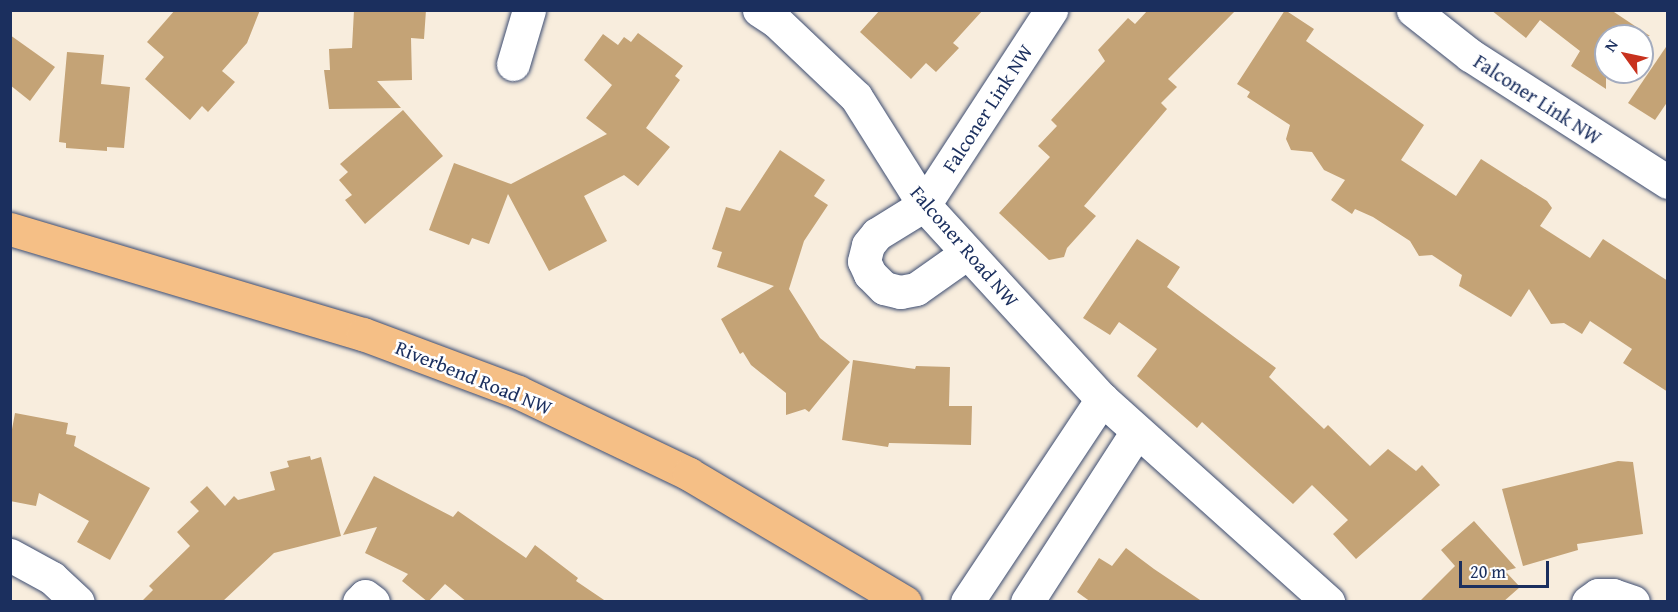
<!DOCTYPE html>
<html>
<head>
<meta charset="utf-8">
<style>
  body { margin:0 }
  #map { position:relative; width:1678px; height:612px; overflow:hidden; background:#f8eddd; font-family:"Gentium Book Plus",serif }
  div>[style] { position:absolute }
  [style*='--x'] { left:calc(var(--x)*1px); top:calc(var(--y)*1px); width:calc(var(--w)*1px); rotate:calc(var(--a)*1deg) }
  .building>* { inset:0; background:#c4a376 }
  .roads { filter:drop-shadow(0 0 2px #3c4c71) drop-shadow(0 0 2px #3c4c71) }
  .minor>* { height:33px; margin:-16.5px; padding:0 16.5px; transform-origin:16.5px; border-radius:16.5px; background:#fff }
  .major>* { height:33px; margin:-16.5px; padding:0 16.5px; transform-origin:16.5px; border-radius:16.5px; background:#f5bf86 }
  span { translate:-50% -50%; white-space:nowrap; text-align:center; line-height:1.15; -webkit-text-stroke:5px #fff; paint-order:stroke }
  .street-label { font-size:20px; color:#1b2f5e }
  .frame { position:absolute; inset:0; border:12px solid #1b2f5e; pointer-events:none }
  .north { position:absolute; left:1594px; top:24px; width:60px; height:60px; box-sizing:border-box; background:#fff; border:2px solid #a4acbf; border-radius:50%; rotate:303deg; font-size:16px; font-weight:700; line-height:24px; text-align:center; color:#1b2f5e }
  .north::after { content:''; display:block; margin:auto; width:21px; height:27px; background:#c8321e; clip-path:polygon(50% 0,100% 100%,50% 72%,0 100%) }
  .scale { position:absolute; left:1459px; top:561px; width:90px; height:27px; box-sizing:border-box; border:3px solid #1b2f5e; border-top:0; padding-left:8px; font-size:18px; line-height:21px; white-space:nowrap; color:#1b2f5e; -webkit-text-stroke:4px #fff; paint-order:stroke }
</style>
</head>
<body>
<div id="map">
  <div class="building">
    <i style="clip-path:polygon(175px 10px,260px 10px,247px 43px,222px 71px,235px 82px,208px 112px,202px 106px,190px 120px,145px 79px,164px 57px,147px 42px)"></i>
    <i style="clip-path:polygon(354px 10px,426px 10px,424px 39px,411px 38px,412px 80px,377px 81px,401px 108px,329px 109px,324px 70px,330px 70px,329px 49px,352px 48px)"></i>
    <i style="clip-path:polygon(880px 10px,983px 10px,953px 43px,959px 48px,936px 72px,926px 63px,911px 79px,860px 32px)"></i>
    <i style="clip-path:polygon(1148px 10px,1236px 10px,1168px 79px,1177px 87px,1161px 103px,1167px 109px,1084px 206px,1096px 216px,1067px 248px,1064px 257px,1049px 260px,999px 213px,1050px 157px,1038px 146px,1057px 126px,1051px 120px,1105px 61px,1098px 50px,1128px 18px,1135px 24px)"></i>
    <i style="clip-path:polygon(1285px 10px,1314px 29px,1306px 41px,1424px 125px,1401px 160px,1456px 196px,1481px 159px,1547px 201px,1552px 208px,1540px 226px,1590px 258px,1603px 239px,1668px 281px,1668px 392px,1623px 363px,1632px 349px,1590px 321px,1582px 334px,1564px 323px,1551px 324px,1529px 289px,1511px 317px,1459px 286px,1462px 275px,1432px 255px,1419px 256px,1410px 241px,1373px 217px,1355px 209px,1352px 214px,1331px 200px,1345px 180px,1324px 170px,1312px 152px,1291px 150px,1286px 139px,1290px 125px,1247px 97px,1250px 92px,1237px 84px)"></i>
    <i style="clip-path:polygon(1491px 10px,1611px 10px,1650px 36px,1606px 36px,1606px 89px,1571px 66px,1580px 51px,1540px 20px,1526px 38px)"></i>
    <i style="clip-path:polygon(638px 33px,683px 66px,675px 76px,680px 80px,646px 128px,670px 147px,638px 186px,624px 175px,584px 196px,607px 241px,549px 271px,508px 194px,489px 244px,472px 238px,469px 245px,429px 230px,454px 163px,511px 184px,607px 134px,586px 118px,612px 85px,584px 60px,603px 34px,618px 45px,624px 37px,631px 42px)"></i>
    <i style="clip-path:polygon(10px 35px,55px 67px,30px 101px,10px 85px)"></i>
    <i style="clip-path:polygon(1668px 44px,1668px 101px,1655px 120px,1628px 103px)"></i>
    <i style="clip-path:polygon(67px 52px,104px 55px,101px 84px,130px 87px,124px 148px,107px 147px,107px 151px,66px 148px,66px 143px,59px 142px)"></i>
    <i style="clip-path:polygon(403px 110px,443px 156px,365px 224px,345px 200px,352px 195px,339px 180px,348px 172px,340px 164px)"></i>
    <i style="clip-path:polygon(780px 150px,825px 180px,814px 196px,828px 205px,804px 241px,789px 289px,820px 338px,850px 362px,809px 412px,805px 409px,786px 415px,786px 393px,751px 365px,743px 352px,740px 354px,721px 319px,774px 286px,717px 267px,722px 252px,712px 249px,726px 207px,740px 211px)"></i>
    <i style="clip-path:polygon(1137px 239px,1180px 267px,1167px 287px,1276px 368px,1269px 377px,1324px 429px,1328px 425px,1370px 466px,1388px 449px,1416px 471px,1422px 465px,1440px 485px,1356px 559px,1333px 534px,1348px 520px,1312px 485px,1293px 504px,1202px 422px,1197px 428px,1137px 376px,1157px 349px,1119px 322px,1110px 335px,1083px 318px)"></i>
    <i style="clip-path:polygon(853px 360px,915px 369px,916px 366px,950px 367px,949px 406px,972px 406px,971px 445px,889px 443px,888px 447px,842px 440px)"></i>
    <i style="clip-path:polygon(15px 413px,68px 423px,66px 434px,76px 436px,74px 446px,150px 488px,110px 560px,77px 542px,89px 521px,39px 493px,36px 506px,10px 501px,10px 440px)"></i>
    <i style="clip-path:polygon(310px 456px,311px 460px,321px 457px,341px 536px,274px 553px,222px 602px,141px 602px,153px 590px,149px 586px,190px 546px,177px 532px,199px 511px,190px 502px,207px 486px,225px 506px,234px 496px,238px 500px,275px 490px,270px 472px,289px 467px,287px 461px)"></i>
    <i style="clip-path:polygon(1618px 461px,1633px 462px,1643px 534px,1577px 544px,1578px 550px,1523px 566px,1502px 489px)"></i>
    <i style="clip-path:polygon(374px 476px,453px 517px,458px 511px,526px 558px,535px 545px,578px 578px,576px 581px,607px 602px,467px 602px,445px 584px,428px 602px,402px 581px,408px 574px,365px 553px,377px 527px,343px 535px)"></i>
    <i style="clip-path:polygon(1474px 521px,1516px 568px,1505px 571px,1520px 587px,1503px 602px,1419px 602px,1455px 566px,1441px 550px)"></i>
    <i style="clip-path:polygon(1126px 548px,1154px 569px,1203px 602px,1091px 602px,1077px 592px,1099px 558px,1112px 566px)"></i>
  </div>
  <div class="roads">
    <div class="minor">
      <i style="--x:759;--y:10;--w:20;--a:33"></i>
      <i style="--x:776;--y:21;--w:110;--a:43.5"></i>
      <i style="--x:856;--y:97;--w:128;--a:57.8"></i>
      <i style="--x:924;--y:205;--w:263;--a:47.5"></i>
      <i style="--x:1102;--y:399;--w:304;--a:41.9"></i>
      <i style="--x:1413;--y:10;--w:73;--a:38.3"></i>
      <i style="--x:1470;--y:55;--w:235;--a:32.7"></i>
      <i style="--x:513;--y:64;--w:56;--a:-73.5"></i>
      <i style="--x:967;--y:253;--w:62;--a:144.8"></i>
      <i style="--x:916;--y:289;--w:16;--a:169"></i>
      <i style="--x:900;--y:292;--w:16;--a:-166"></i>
      <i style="--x:884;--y:288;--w:20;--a:-135"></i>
      <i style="--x:870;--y:274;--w:14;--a:-115"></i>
      <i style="--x:864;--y:261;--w:16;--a:-76"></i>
      <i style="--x:868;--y:245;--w:14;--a:-51"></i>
      <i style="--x:877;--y:234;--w:55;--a:-31.7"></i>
      <i style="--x:924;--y:205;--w:233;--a:-56.9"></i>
      <i style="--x:10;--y:555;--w:48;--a:28.7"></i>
      <i style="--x:52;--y:578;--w:35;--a:43"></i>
      <i style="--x:359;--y:602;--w:8;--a:-45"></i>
      <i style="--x:365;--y:596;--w:10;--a:37"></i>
      <i style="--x:967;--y:602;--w:244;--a:-56.4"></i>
      <i style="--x:1027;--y:602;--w:203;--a:-57.2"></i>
      <i style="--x:1588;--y:602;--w:12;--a:-35"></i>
      <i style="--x:1598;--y:595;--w:15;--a:0"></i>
      <i style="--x:1613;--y:595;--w:21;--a:19"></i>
    </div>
    <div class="major">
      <i style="--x:10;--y:229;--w:368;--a:16.6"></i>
      <i style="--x:363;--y:334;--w:165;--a:20.5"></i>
      <i style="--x:518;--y:392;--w:190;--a:25.6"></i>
      <i style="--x:689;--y:474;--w:251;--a:30.7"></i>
    </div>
  </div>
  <div class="street-label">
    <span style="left:1538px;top:99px;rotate:33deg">Falconer Link NW</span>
    <span style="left:987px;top:108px;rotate:-57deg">Falconer Link NW</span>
    <span style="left:965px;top:246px;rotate:49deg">Falconer Road NW</span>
    <span style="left:474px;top:377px;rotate:22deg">Riverbend Road NW</span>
  </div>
  <div class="frame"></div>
  <div class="north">N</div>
  <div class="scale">20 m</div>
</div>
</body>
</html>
